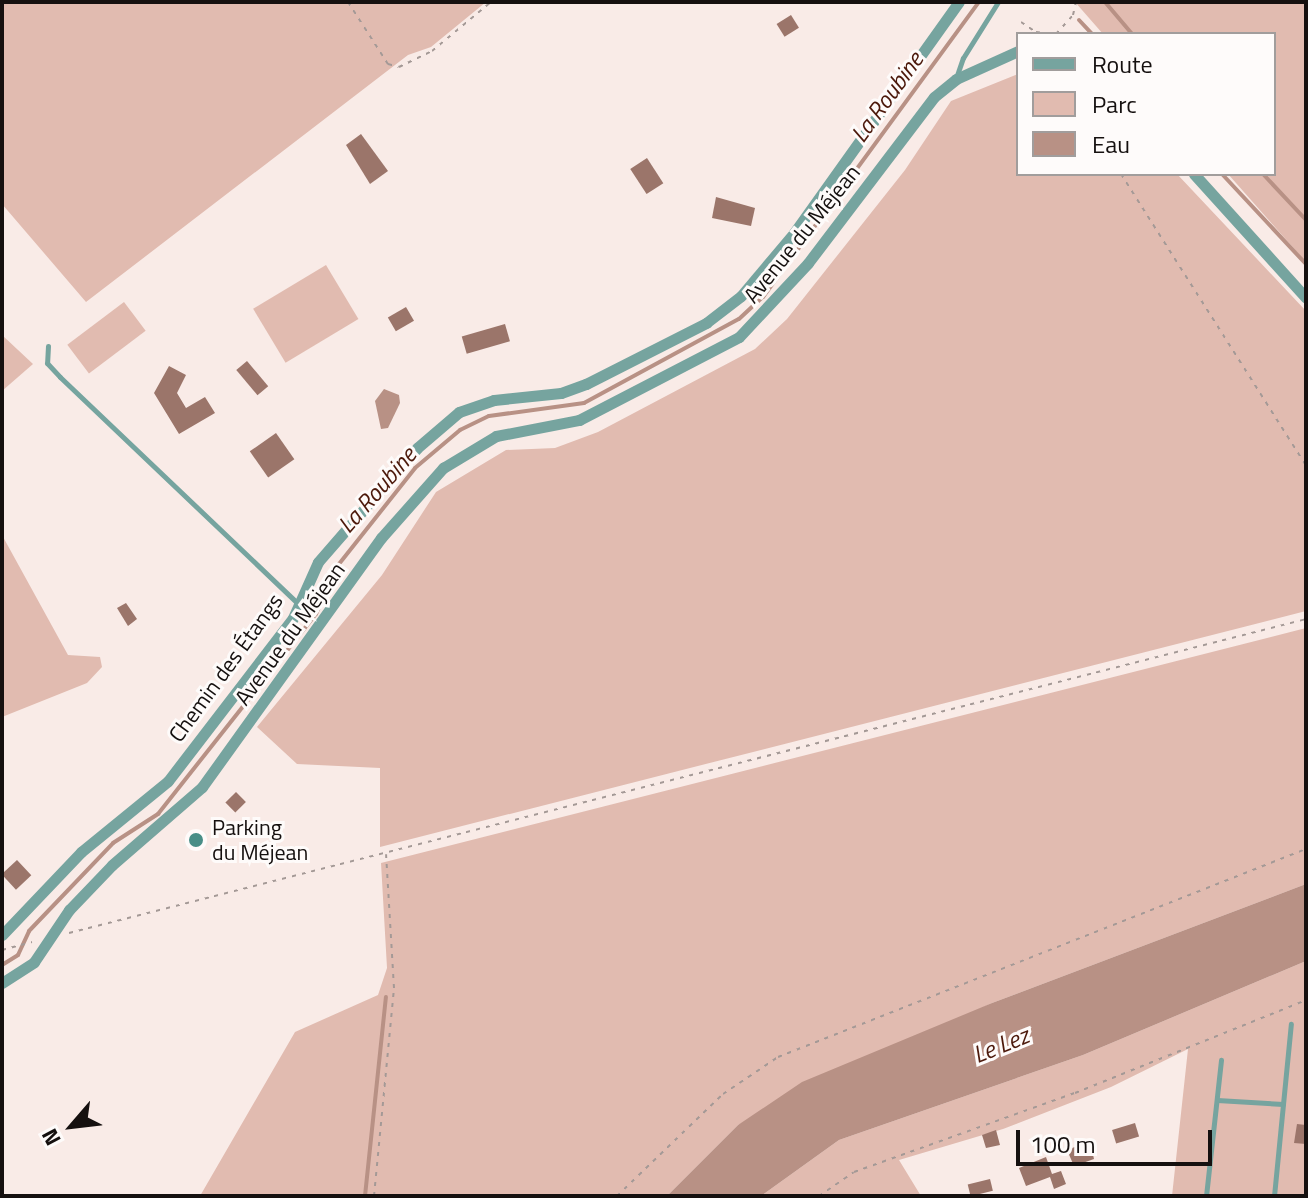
<!DOCTYPE html>
<html>
<head>
<meta charset="utf-8">
<style>
  body { margin:0 }
  #map { position:relative; width:1308px; height:1198px; overflow:hidden; background:#f9ebe7; font-family:"Titillium Web",sans-serif }
  div>[style] { position:absolute }
  [style*='--x'] { left:calc(var(--x)*1px); top:calc(var(--y)*1px); width:calc(var(--w)*1px); rotate:calc(var(--a)*1deg) }
  .green>* { inset:0; background:#e1bbb0; transform-origin:0 0 }
  .water>* { inset:0; background:#b89185 }
  .stream>* { height:4px; margin:-2px; padding:0 2px; transform-origin:2px; border-radius:2px; background:#b89185 }
  .building>* { inset:0; background:#9b756a; transform-origin:0 0 }
  .path>* { height:2px; margin-top:-1px; transform-origin:0; background:repeating-linear-gradient(90deg,#a49996 0 4px,transparent 0 10px) }
  .lane>* { height:5px; margin:-2.5px; padding:0 2.5px; transform-origin:2.5px; border-radius:2.5px; background:#76a49f }
  .street>* { height:11px; margin:-5.5px; padding:0 5.5px; transform-origin:5.5px; border-radius:5.5px; background:#76a49f }
  .dots>* { width:22px; height:22px; translate:-50% -50%; box-sizing:border-box; border:4px solid #fefbfa; border-radius:50% }
  span { translate:-50% -50%; white-space:nowrap; text-align:center; line-height:1.15; -webkit-text-stroke:6px #fefbfa; paint-order:stroke }
  .street-label { font-size:22px; color:#15100f }
  .poi-label { font-size:22px; color:#15100f }
  .left { translate:0 -50%; text-align:left }
  .water-label { font-size:24px; color:#4c190b; font-style:italic }
  .frame { position:absolute; inset:0; border:4px solid #15100f; pointer-events:none }
  .legend { position:absolute; left:1016px; top:32px; width:260px; height:144px; box-sizing:border-box; background:#fefbfa; border:2px solid #a19d9c; margin:0; padding:10px 14px; list-style:none; font-size:24px; color:#15100f }
  .legend li { display:flex; align-items:center; gap:16px; height:40px }
  .legend b { width:40px; border:2px solid #a19d9c }
  .north { position:absolute; left:32px; top:1086px; width:80px; height:80px; -webkit-text-stroke:6px #fefbfa; paint-order:stroke; rotate:242deg; font-size:22px; font-weight:700; line-height:32px; text-align:center; color:#15100f }
  .north::after { content:''; display:block; margin:auto; width:28px; height:36px; background:#15100f; clip-path:polygon(50% 0,100% 100%,50% 72%,0 100%) }
  .scale { position:absolute; left:1016px; top:1130px; width:196px; height:36px; box-sizing:border-box; border:4px solid #15100f; border-top:0; padding-left:10px; font-size:24px; line-height:28px; white-space:nowrap; color:#15100f; -webkit-text-stroke:6px #fefbfa; paint-order:stroke }
</style>
</head>
<body>
<div id="map">
  <div class="green">
    <i style="clip-path:polygon(2px 2px,486px 2px,431px 47px,408px 55px,86px 302px,2px 204px)"></i>
    <i style="clip-path:polygon(1075px 2px,1306px 2px,1306px 262px,1228px 174px,1274px 174px,1274px 34px,1103px 34px)"></i>
    <i style="clip-path:polygon(1018px 74px,1018px 174px,1177px 174px,1306px 311px,1306px 611px,380px 847px,380px 768px,297px 764px,257px 727px,382px 575px,436px 492px,506px 450px,555px 448px,598px 432px,755px 349px,787px 319px,905px 170px,951px 101px)"></i>
    <i style="left:326px;top:265px;width:63px;height:85px;rotate:59deg"></i>
    <i style="left:124px;top:302px;width:36px;height:71px;rotate:53deg"></i>
    <i style="clip-path:polygon(2px 335px,33px 364px,2px 391px)"></i>
    <i style="clip-path:polygon(2px 535px,68px 655px,100px 657px,102px 667px,87px 683px,2px 717px)"></i>
    <i style="clip-path:polygon(1306px 628px,1306px 884px,992px 1003px,738px 1125px,667px 1196px,200px 1196px,295px 1032px,378px 995px,387px 968px,381px 863px)"></i>
    <i style="clip-path:polygon(1306px 961px,1306px 1196px,1172px 1196px,1188px 1049px,1111px 1087px,1003px 1129px,899px 1160px,921px 1196px,761px 1196px,839px 1140px,1083px 1055px)"></i>
  </div>
  <div class="water">
    <i style="clip-path:polygon(384px 389px,399px 395px,400px 403px,388px 428px,381px 429px,375px 401px)"></i>
    <i style="clip-path:polygon(1306px 884px,1306px 961px,1083px 1055px,839px 1140px,761px 1196px,667px 1196px,738px 1125px,802px 1082px,992px 1003px)"></i>
  </div>
  <div class="stream">
    <i style="--x:1105;--y:2;--w:42;--a:49.8"></i>
    <i style="--x:1079;--y:20;--w:19;--a:47"></i>
    <i style="--x:1222;--y:174;--w:123;--a:47"></i>
    <i style="--x:1263;--y:174;--w:63;--a:46.9"></i>
    <i style="--x:2;--y:965;--w:19;--a:-32"></i>
    <i style="--x:18;--y:955;--w:26;--a:-65"></i>
    <i style="--x:29;--y:931;--w:122;--a:-46.3"></i>
    <i style="--x:113;--y:843;--w:54;--a:-32.8"></i>
    <i style="--x:158;--y:814;--w:255;--a:-51.7"></i>
    <i style="--x:316;--y:614;--w:55;--a:-65.3"></i>
    <i style="--x:339;--y:564;--w:122;--a:-51.6"></i>
    <i style="--x:415;--y:468;--w:59;--a:-40.2"></i>
    <i style="--x:460;--y:430;--w:32;--a:-26"></i>
    <i style="--x:489;--y:416;--w:96;--a:-7.8"></i>
    <i style="--x:584;--y:403;--w:176;--a:-28.5"></i>
    <i style="--x:739;--y:319;--w:33;--a:-43"></i>
    <i style="--x:763;--y:297;--w:366;--a:-53.8"></i>
    <i style="--x:365;--y:1196;--w:200;--a:-84"></i>
  </div>
  <div class="building">
    <i style="left:791px;top:15px;width:15px;height:17px;rotate:58deg"></i>
    <i style="clip-path:polygon(361px 134px,388px 171px,370px 184px,346px 145px)"></i>
    <i style="left:647px;top:158px;width:30px;height:20px;rotate:57deg"></i>
    <i style="clip-path:polygon(716px 197px,755px 208px,751px 226px,712px 218px)"></i>
    <i style="left:406px;top:307px;width:16px;height:21px;rotate:60deg"></i>
    <i style="left:505px;top:324px;width:18px;height:45px;rotate:74deg"></i>
    <i style="left:247px;top:361px;width:33px;height:14px;rotate:50deg"></i>
    <i style="clip-path:polygon(169px 366px,186px 375px,177px 393px,186px 408px,205px 397px,215px 413px,179px 434px,154px 393px)"></i>
    <i style="left:276px;top:433px;width:32px;height:32px;rotate:55deg"></i>
    <i style="clip-path:polygon(126px 603px,137px 619px,128px 626px,117px 608px)"></i>
    <i style="left:236px;top:792px;width:14px;height:15px;rotate:45deg"></i>
    <i style="left:17px;top:860px;width:21px;height:21px;rotate:47deg"></i>
    <i style="left:1135px;top:1123px;width:14px;height:24px;rotate:73deg"></i>
    <i style="clip-path:polygon(1297px 1124px,1306px 1125px,1306px 1144px,1294px 1143px)"></i>
    <i style="clip-path:polygon(996px 1130px,1000px 1145px,986px 1148px,982px 1135px)"></i>
    <i style="clip-path:polygon(1090px 1141px,1094px 1159px,1074px 1166px,1067px 1150px)"></i>
    <i style="clip-path:polygon(1046px 1157px,1052px 1174px,1061px 1171px,1066px 1184px,1054px 1189px,1050px 1177px,1026px 1186px,1019px 1168px)"></i>
    <i style="left:990px;top:1179px;width:12px;height:23px;rotate:76deg"></i>
  </div>
  <div class="path">
    <i style="--x:348;--y:2;--w:74;--a:57.2"></i>
    <i style="--x:388;--y:64;--w:11;--a:15"></i>
    <i style="--x:399;--y:67;--w:37;--a:-26"></i>
    <i style="--x:432;--y:51;--w:77;--a:-39.7"></i>
    <i style="--x:1021;--y:22;--w:18;--a:34"></i>
    <i style="--x:1036;--y:32;--w:16;--a:7"></i>
    <i style="--x:1056;--y:34;--w:25;--a:-48"></i>
    <i style="--x:1073;--y:15;--w:13;--a:-77"></i>
    <i style="--x:1121;--y:174;--w:345;--a:57.6"></i>
    <i style="--x:69;--y:933;--w:1276;--a:-14.24"></i>
    <i style="--x:2;--y:950;--w:31;--a:-15"></i>
    <i style="--x:374;--y:1196;--w:209;--a:-84.5"></i>
    <i style="--x:394;--y:988;--w:134;--a:-93.4"></i>
    <i style="--x:617;--y:1196;--w:147;--a:-43.9"></i>
    <i style="--x:723;--y:1094;--w:66;--a:-33.9"></i>
    <i style="--x:778;--y:1057;--w:567;--a:-21.5"></i>
    <i style="--x:819;--y:1196;--w:42;--a:-34.4"></i>
    <i style="--x:854;--y:1172;--w:235;--a:-19.7"></i>
    <i style="--x:1075;--y:1093;--w:249;--a:-21.9"></i>
  </div>
  <div class="lane">
    <i style="--x:956;--y:78;--w:21;--a:-71"></i>
    <i style="--x:963;--y:58;--w:66;--a:-58"></i>
    <i style="--x:48;--y:346;--w:17;--a:93"></i>
    <i style="--x:47;--y:363;--w:19;--a:47"></i>
    <i style="--x:60;--y:377;--w:329;--a:43.6"></i>
    <i style="--x:1217;--y:1100;--w:66;--a:3.5"></i>
    <i style="--x:1206;--y:1196;--w:137;--a:-83.7"></i>
    <i style="--x:1274;--y:1196;--w:173;--a:-84.4"></i>
  </div>
  <div class="street">
    <i style="--x:1194;--y:174;--w:167;--a:47.9"></i>
    <i style="--x:2;--y:935;--w:115;--a:-46.4"></i>
    <i style="--x:81;--y:852;--w:112;--a:-39.2"></i>
    <i style="--x:168;--y:781;--w:205;--a:-52.5"></i>
    <i style="--x:293;--y:618;--w:61;--a:-65.9"></i>
    <i style="--x:318;--y:562;--w:151;--a:-49"></i>
    <i style="--x:417;--y:448;--w:55;--a:-40.6"></i>
    <i style="--x:459;--y:412;--w:37;--a:-19"></i>
    <i style="--x:494;--y:400;--w:67;--a:-6"></i>
    <i style="--x:561;--y:393;--w:27;--a:-20"></i>
    <i style="--x:586;--y:384;--w:135;--a:-26.9"></i>
    <i style="--x:706;--y:323;--w:44;--a:-37.6"></i>
    <i style="--x:741;--y:296;--w:82;--a:-49.9"></i>
    <i style="--x:794;--y:233;--w:284;--a:-54.5"></i>
    <i style="--x:2;--y:983;--w:38;--a:-33"></i>
    <i style="--x:34;--y:962;--w:63;--a:-56.1"></i>
    <i style="--x:69;--y:910;--w:62;--a:-46.3"></i>
    <i style="--x:112;--y:865;--w:119;--a:-40.9"></i>
    <i style="--x:202;--y:787;--w:307;--a:-54.3"></i>
    <i style="--x:381;--y:538;--w:94;--a:-48.5"></i>
    <i style="--x:443;--y:468;--w:62;--a:-31.1"></i>
    <i style="--x:496;--y:436;--w:85;--a:-10.9"></i>
    <i style="--x:579;--y:420;--w:180;--a:-27.4"></i>
    <i style="--x:739;--y:337;--w:101;--a:-47"></i>
    <i style="--x:808;--y:263;--w:208;--a:-52.8"></i>
    <i style="--x:934;--y:97;--w:28;--a:-39"></i>
    <i style="--x:956;--y:79;--w:68;--a:-24.3"></i>
  </div>
  <div class="dots">
    <i style="left:196px;top:840px;background:#488e87"></i>
  </div>
  <div class="street-label">
    <span style="left:802px;top:234px;rotate:-51deg">Avenue du Méjean</span>
    <span style="left:290px;top:634px;rotate:-54deg">Avenue du Méjean</span>
    <span style="left:226px;top:668px;rotate:-54deg">Chemin des Étangs</span>
  </div>
  <div class="poi-label">
    <span class="left" style="left:212px;top:840px">Parking<br>du Méjean</span>
  </div>
  <div class="water-label">
    <span style="left:887px;top:97px;rotate:-54deg">La Roubine</span>
    <span style="left:377px;top:490px;rotate:-49deg">La Roubine</span>
    <span style="left:1001px;top:1045px;rotate:-22deg">Le Lez</span>
  </div>
  <div class="frame"></div>
  <ul class="legend">
  <li><b style="height:10px;background:#76a49f"></b>Route</li>
  <li><b style="height:22px;background:#e1bbb0"></b>Parc</li>
  <li><b style="height:22px;background:#b89185"></b>Eau</li>
  </ul>
  <div class="north">N</div>
  <div class="scale">100 m</div>
</div>
</body>
</html>
